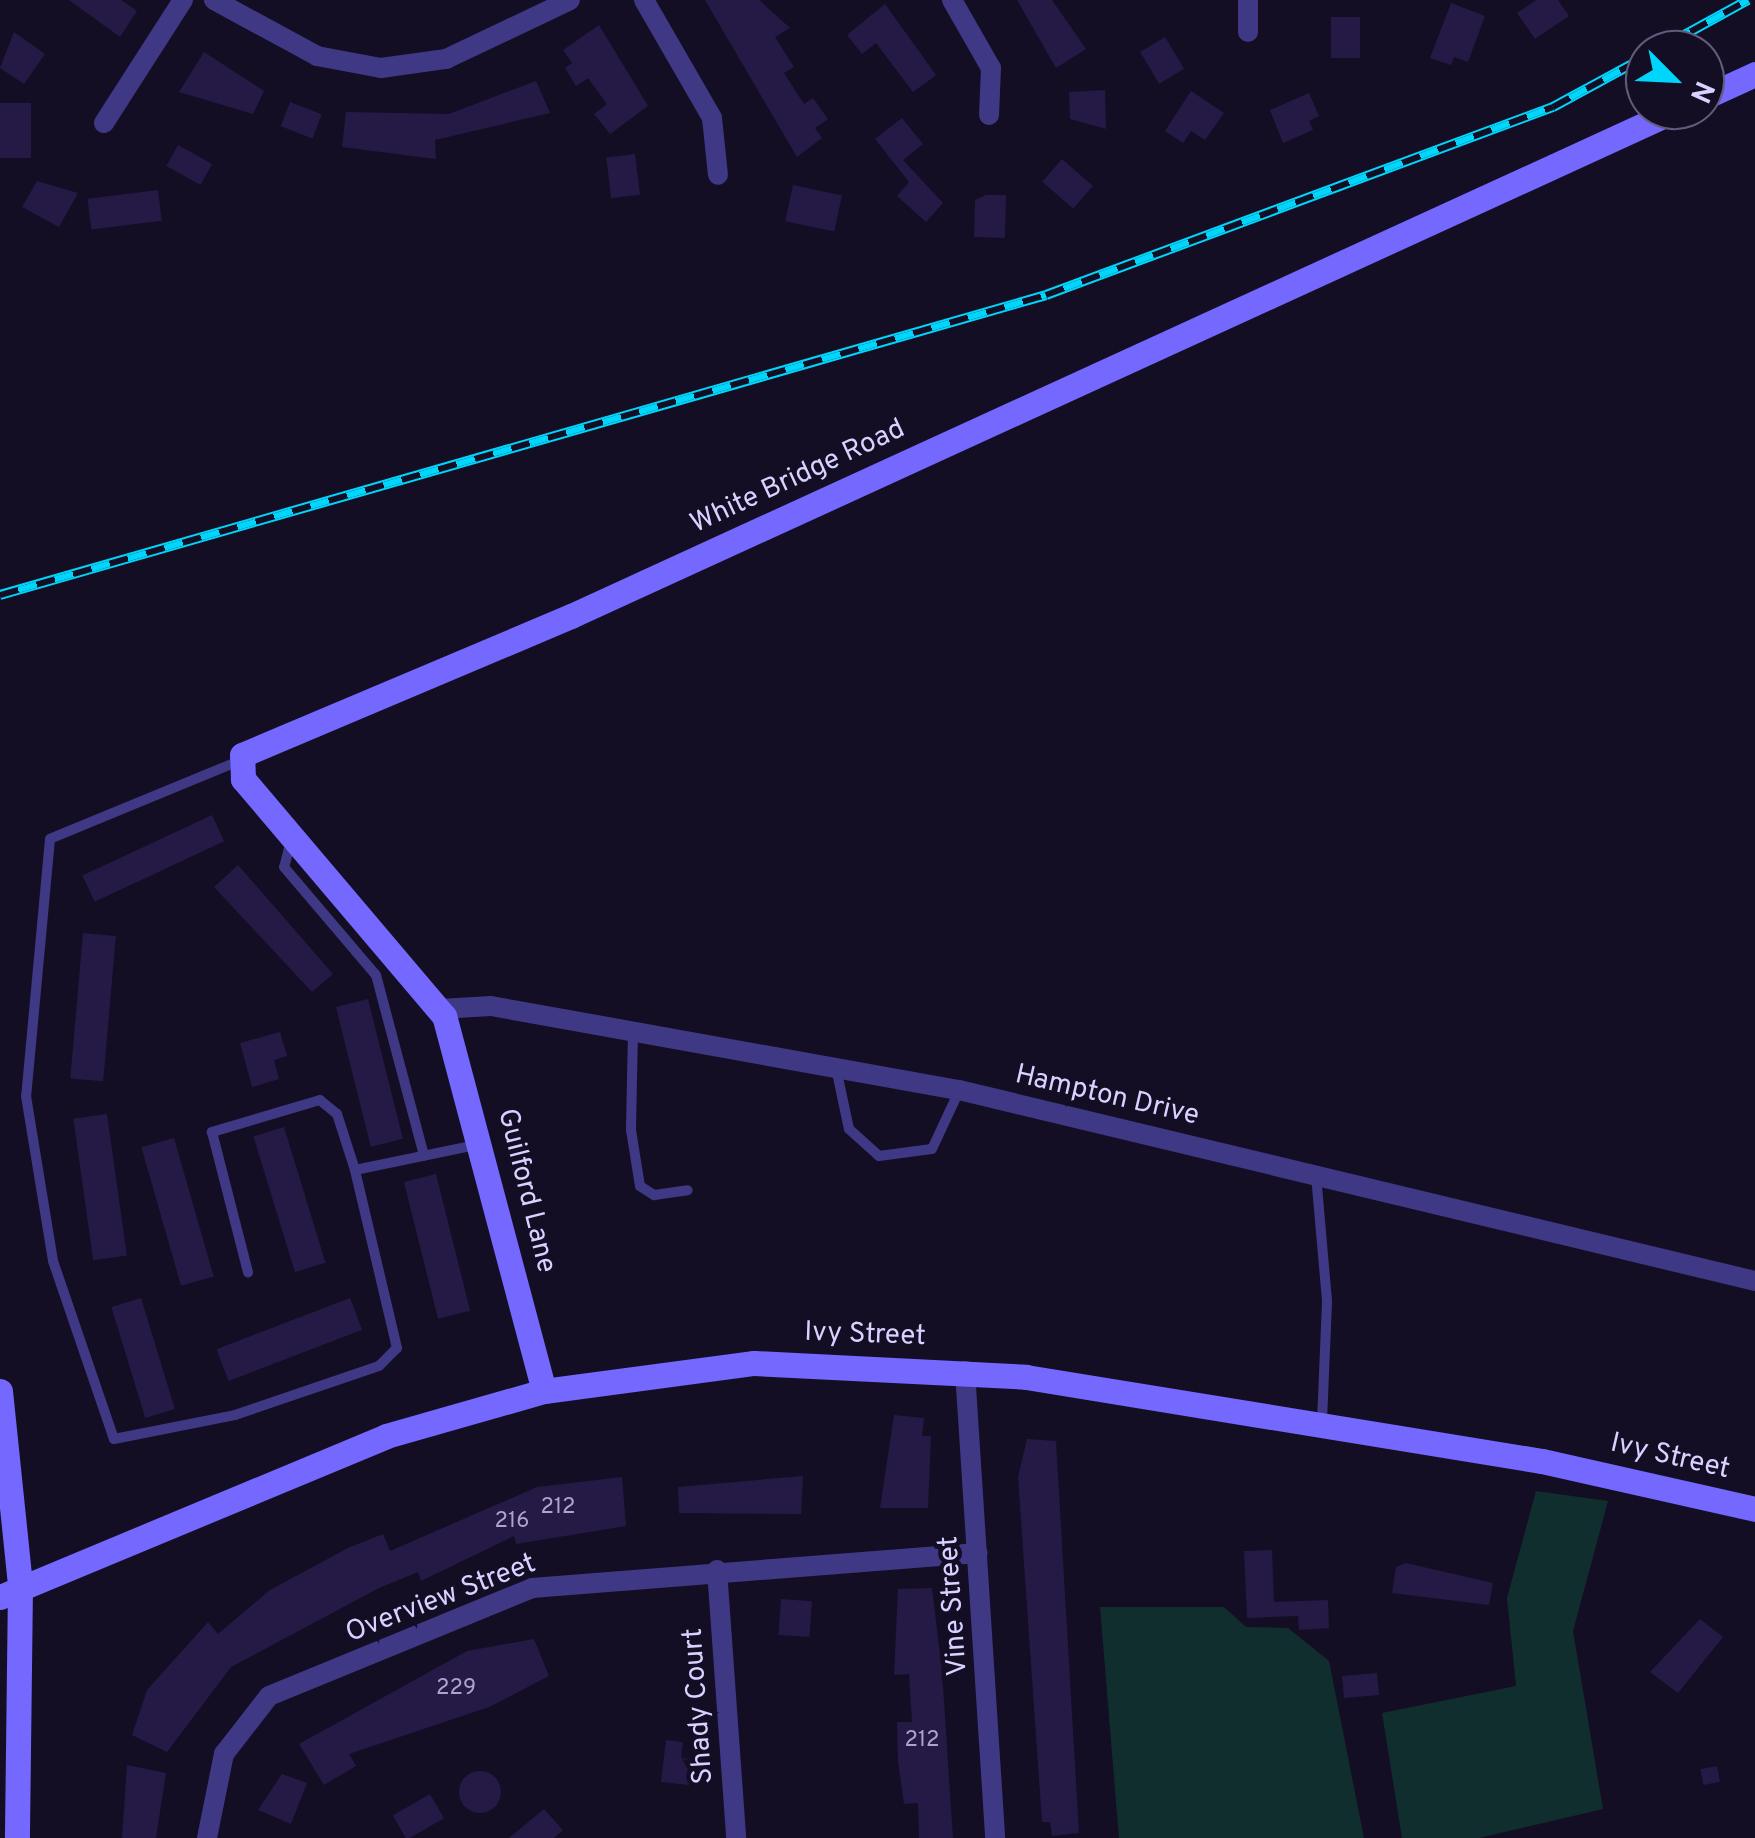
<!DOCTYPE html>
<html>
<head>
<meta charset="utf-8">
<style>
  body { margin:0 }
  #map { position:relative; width:1755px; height:1838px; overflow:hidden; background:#130e24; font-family:Overpass,sans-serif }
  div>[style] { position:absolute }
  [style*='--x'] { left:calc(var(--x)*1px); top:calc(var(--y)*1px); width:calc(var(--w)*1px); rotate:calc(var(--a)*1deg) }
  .green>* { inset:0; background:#112e2e }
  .building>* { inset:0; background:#251a46; transform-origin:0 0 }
  .round { border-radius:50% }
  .lane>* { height:10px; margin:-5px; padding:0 5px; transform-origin:5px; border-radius:5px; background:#3f3884 }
  .street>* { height:20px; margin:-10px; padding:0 10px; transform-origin:10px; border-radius:10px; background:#3f3884 }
  .secondary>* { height:25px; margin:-12.5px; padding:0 12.5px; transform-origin:12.5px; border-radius:12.5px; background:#7468ff }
  .rail>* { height:10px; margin-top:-5px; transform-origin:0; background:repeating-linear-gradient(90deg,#130e24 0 19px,#00d6fc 0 38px); box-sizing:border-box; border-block:2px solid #00d6fc }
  span { translate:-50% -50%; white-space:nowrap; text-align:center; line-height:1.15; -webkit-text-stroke:9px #130e24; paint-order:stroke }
  .number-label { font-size:22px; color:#aca3d1 }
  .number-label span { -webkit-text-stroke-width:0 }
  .street-label { font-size:28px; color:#d9d1ff }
  .north { position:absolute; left:1625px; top:30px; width:100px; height:100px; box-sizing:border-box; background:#130e24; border:2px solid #625c7c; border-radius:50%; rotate:114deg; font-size:28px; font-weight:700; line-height:40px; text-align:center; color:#d9d1ff }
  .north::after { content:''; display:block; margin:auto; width:35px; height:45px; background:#00d6fc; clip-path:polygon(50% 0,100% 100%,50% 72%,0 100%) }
</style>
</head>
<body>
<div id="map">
  <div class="green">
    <i style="clip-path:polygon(1536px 1491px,1608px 1501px,1573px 1631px,1603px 1809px,1479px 1838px,1402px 1838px,1382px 1713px,1516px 1686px,1507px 1598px)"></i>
    <i style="clip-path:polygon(1100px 1607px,1224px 1607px,1246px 1627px,1288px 1628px,1329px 1661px,1364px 1838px,1119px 1838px)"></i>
  </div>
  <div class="building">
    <i style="clip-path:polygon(69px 0,121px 0,137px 11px,120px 37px)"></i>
    <i style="clip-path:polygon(705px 0,759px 0,790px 28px,775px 37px,794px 67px,784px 73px,804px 104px,813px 98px,828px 119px,815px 128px,822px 138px,797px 157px)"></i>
    <i style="clip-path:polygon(1017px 0,1052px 0,1086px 49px,1056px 68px)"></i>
    <i style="clip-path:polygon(1536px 0,1558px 0,1569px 16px,1535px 39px,1517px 13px)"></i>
    <i style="clip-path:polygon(1451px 3px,1485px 16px,1468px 62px,1454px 57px,1451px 65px,1430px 58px)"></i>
    <i style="clip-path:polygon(885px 4px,936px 75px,913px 92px,876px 43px,862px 54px,847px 35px)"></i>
    <i style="left:1331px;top:17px;width:29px;height:41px"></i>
    <i style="clip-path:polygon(599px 25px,648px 106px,610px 134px,594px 114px,607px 104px,588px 78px,576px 86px,565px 68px,572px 63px,563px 50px)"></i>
    <i style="clip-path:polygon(14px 32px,45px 54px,24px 84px,0 68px)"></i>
    <i style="left:1165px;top:37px;width:37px;height:29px;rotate:59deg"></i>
    <i style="clip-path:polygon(204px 52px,264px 91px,253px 114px,179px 92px)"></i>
    <i style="clip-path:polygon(536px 81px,550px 113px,435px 140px,436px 159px,342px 147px,346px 112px,449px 114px)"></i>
    <i style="clip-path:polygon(1105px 90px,1106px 129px,1070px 119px,1069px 92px)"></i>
    <i style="clip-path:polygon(1191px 91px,1224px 113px,1205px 140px,1191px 131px,1183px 143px,1165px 131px)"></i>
    <i style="clip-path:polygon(1309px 93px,1319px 116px,1309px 121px,1313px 130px,1283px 143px,1270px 110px)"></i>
    <i style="left:290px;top:102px;width:34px;height:26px;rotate:21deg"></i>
    <i style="left:0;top:103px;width:31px;height:55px"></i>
    <i style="clip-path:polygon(902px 118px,923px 144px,903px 160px,943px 203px,926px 222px,897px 196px,909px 182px,875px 139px)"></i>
    <i style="left:178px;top:145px;width:39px;height:24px;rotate:29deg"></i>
    <i style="left:635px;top:154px;width:41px;height:29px;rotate:83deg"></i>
    <i style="left:1062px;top:159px;width:41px;height:30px;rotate:41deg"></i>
    <i style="clip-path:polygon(37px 181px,78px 193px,59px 227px,22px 207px)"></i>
    <i style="left:793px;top:185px;width:50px;height:37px;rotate:12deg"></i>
    <i style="left:158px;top:190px;width:31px;height:71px;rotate:83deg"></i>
    <i style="clip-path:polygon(986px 195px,1006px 195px,1005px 238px,974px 237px,975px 200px)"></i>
    <i style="left:212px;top:815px;width:29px;height:143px;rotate:65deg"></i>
    <i style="clip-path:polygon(238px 865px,333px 974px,312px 992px,214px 887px)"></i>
    <i style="left:83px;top:933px;width:33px;height:146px;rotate:5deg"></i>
    <i style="left:368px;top:999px;width:144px;height:33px;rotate:76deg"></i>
    <i style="clip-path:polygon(280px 1032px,287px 1056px,274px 1060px,279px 1079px,252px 1087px,240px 1043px)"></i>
    <i style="left:107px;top:1114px;width:143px;height:34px;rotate:82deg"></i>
    <i style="left:284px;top:1127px;width:142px;height:32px;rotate:73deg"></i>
    <i style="left:174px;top:1138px;width:144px;height:34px;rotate:74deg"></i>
    <i style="left:436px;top:1174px;width:141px;height:33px;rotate:76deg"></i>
    <i style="left:141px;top:1298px;width:116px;height:31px;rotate:73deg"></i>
    <i style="left:350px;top:1298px;width:34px;height:143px;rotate:69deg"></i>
    <i style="clip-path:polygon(894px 1415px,924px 1418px,922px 1436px,931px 1436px,928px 1508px,880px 1508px)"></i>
    <i style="clip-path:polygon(1027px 1439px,1056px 1441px,1079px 1833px,1052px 1836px,1050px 1822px,1042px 1822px,1018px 1477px)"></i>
    <i style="clip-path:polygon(803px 1476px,801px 1514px,679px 1513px,678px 1487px)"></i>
    <i style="clip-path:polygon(622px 1477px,626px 1526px,516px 1544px,514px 1536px,421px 1581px,418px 1572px,379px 1588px,231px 1667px,167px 1752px,132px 1735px,147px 1690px,208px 1622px,218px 1634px,270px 1590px,348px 1548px,383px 1534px,390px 1551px,537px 1487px)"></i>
    <i style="clip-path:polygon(1272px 1550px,1274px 1602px,1328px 1600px,1329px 1628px,1299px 1630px,1298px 1616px,1247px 1618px,1244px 1551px)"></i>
    <i style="clip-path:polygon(1406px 1563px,1493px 1583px,1489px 1605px,1392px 1593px,1396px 1567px)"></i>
    <i style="clip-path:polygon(932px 1588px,942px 1671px,953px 1838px,919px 1838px,918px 1803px,904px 1804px,898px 1761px,897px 1722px,912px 1722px,909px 1674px,894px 1675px,898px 1589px)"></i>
    <i style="left:781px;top:1599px;width:31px;height:36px;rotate:4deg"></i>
    <i style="clip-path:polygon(1700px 1619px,1723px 1637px,1678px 1693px,1650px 1672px)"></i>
    <i style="clip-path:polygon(534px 1639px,549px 1676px,489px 1707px,349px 1754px,356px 1766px,324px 1785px,299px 1744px,467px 1651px)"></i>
    <i style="left:1377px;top:1673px;width:22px;height:35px;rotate:85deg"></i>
    <i style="clip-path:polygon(666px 1740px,683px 1742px,681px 1758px,692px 1759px,689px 1785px,661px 1782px)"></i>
    <i style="clip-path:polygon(127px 1765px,166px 1773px,156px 1838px,122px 1838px)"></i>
    <i style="left:1717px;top:1766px;width:16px;height:17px;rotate:79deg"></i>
    <i class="round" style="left:459px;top:1771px;width:42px;height:42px"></i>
    <i style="clip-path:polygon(282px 1774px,307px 1783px,291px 1824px,258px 1810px)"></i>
    <i style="left:430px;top:1794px;width:28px;height:43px;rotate:60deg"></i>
    <i style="clip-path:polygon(544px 1809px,563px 1830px,554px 1838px,509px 1838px)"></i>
  </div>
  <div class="lane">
    <i style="--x:239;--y:761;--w:204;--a:157.6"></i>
    <i style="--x:50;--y:839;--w:258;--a:95.3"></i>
    <i style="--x:26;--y:1096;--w:167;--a:80.7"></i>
    <i style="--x:53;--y:1261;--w:188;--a:71.1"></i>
    <i style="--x:114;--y:1439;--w:123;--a:-11.2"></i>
    <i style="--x:235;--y:1415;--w:152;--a:-18.8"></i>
    <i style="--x:379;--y:1366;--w:25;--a:-45"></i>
    <i style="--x:397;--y:1348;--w:183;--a:-103.3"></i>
    <i style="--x:355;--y:1170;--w:59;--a:-107.8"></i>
    <i style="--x:337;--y:1114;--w:22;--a:-141"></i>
    <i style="--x:320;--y:1100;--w:113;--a:163.5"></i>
    <i style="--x:212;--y:1132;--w:145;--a:75.6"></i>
    <i style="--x:292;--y:836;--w:32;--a:104"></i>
    <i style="--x:284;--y:867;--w:142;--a:49.6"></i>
    <i style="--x:376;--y:975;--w:187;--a:75.1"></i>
    <i style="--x:633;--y:1032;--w:98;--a:91.2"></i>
    <i style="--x:631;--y:1130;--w:57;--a:80.9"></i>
    <i style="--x:640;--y:1186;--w:17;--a:33"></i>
    <i style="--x:654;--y:1195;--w:34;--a:-8"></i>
    <i style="--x:836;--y:1068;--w:62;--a:78"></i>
    <i style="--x:849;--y:1129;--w:40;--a:42"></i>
    <i style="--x:879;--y:1156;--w:53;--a:-7.5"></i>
    <i style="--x:932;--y:1149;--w:64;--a:-65"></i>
    <i style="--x:355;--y:1170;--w:124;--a:-11.7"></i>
    <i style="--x:1316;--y:1175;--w:127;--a:85"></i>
    <i style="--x:1327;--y:1302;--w:120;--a:92.4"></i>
  </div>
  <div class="street">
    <i style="--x:214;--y:0;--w:117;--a:28.5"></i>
    <i style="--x:317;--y:56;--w:65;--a:10.6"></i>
    <i style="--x:381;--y:68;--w:66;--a:-7.9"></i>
    <i style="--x:446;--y:59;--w:137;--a:-25.4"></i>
    <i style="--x:644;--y:0;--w:136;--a:60"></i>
    <i style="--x:712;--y:118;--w:57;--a:84"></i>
    <i style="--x:952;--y:0;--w:78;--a:60.2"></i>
    <i style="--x:991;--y:68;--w:47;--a:92.4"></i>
    <i style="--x:1248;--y:0;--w:32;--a:90"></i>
    <i style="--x:104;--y:123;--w:146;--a:-57.3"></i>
    <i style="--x:440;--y:1009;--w:51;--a:-3.4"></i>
    <i style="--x:491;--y:1006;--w:475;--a:10.2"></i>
    <i style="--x:959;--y:1090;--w:819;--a:13.49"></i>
    <i style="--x:965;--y:1371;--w:468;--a:86.3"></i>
    <i style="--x:717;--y:1570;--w:269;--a:85.9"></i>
    <i style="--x:207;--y:1838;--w:86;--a:-78.6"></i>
    <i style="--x:224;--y:1754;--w:73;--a:-52.2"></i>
    <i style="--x:269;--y:1696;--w:284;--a:-22.3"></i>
    <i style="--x:532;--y:1588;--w:447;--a:-4.5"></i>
  </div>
  <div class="secondary">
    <i style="--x:1705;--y:97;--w:55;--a:-24.7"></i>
    <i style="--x:0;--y:1391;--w:196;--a:84.1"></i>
    <i style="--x:20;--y:1586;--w:252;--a:90.7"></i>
    <i style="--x:544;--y:1391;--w:388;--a:-104.9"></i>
    <i style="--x:444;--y:1016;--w:311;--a:-130.3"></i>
    <i style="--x:243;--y:779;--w:24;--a:-92"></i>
    <i style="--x:242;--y:755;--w:357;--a:-22.9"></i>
    <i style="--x:571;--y:616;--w:1215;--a:-24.6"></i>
    <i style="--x:0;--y:1597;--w:418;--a:-22.6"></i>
    <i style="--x:386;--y:1436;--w:164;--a:-15.9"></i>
    <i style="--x:544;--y:1391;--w:212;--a:-7.6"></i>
    <i style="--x:754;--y:1363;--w:272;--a:2.9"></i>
    <i style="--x:1026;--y:1377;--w:523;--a:9.25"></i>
    <i style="--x:1542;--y:1461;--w:218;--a:12.7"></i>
  </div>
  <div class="rail">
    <i style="--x:1657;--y:50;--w:104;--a:-28.8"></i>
    <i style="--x:0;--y:595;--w:1088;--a:-16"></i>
    <i style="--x:1046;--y:295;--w:541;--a:-20.35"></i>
    <i style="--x:1553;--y:107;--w:105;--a:-28.5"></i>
  </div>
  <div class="number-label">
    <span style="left:558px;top:1508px">212</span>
    <span style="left:512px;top:1522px">216</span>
    <span style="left:456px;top:1689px">229</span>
    <span style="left:922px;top:1741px">212</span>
  </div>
  <div class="street-label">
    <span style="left:798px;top:477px;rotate:-25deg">White Bridge Road</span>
    <span style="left:1107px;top:1096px;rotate:13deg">Hampton Drive</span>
    <span style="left:526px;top:1191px;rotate:76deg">Guilford Lane</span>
    <span style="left:865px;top:1335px;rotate:2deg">Ivy Street</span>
    <span style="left:1670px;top:1457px;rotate:13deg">Ivy Street</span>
    <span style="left:441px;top:1599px;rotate:-21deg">Overview Street</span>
    <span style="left:954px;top:1606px;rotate:-94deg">Vine Street</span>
    <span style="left:699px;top:1706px;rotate:-94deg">Shady Court</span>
  </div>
  <div class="north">N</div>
</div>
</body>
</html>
